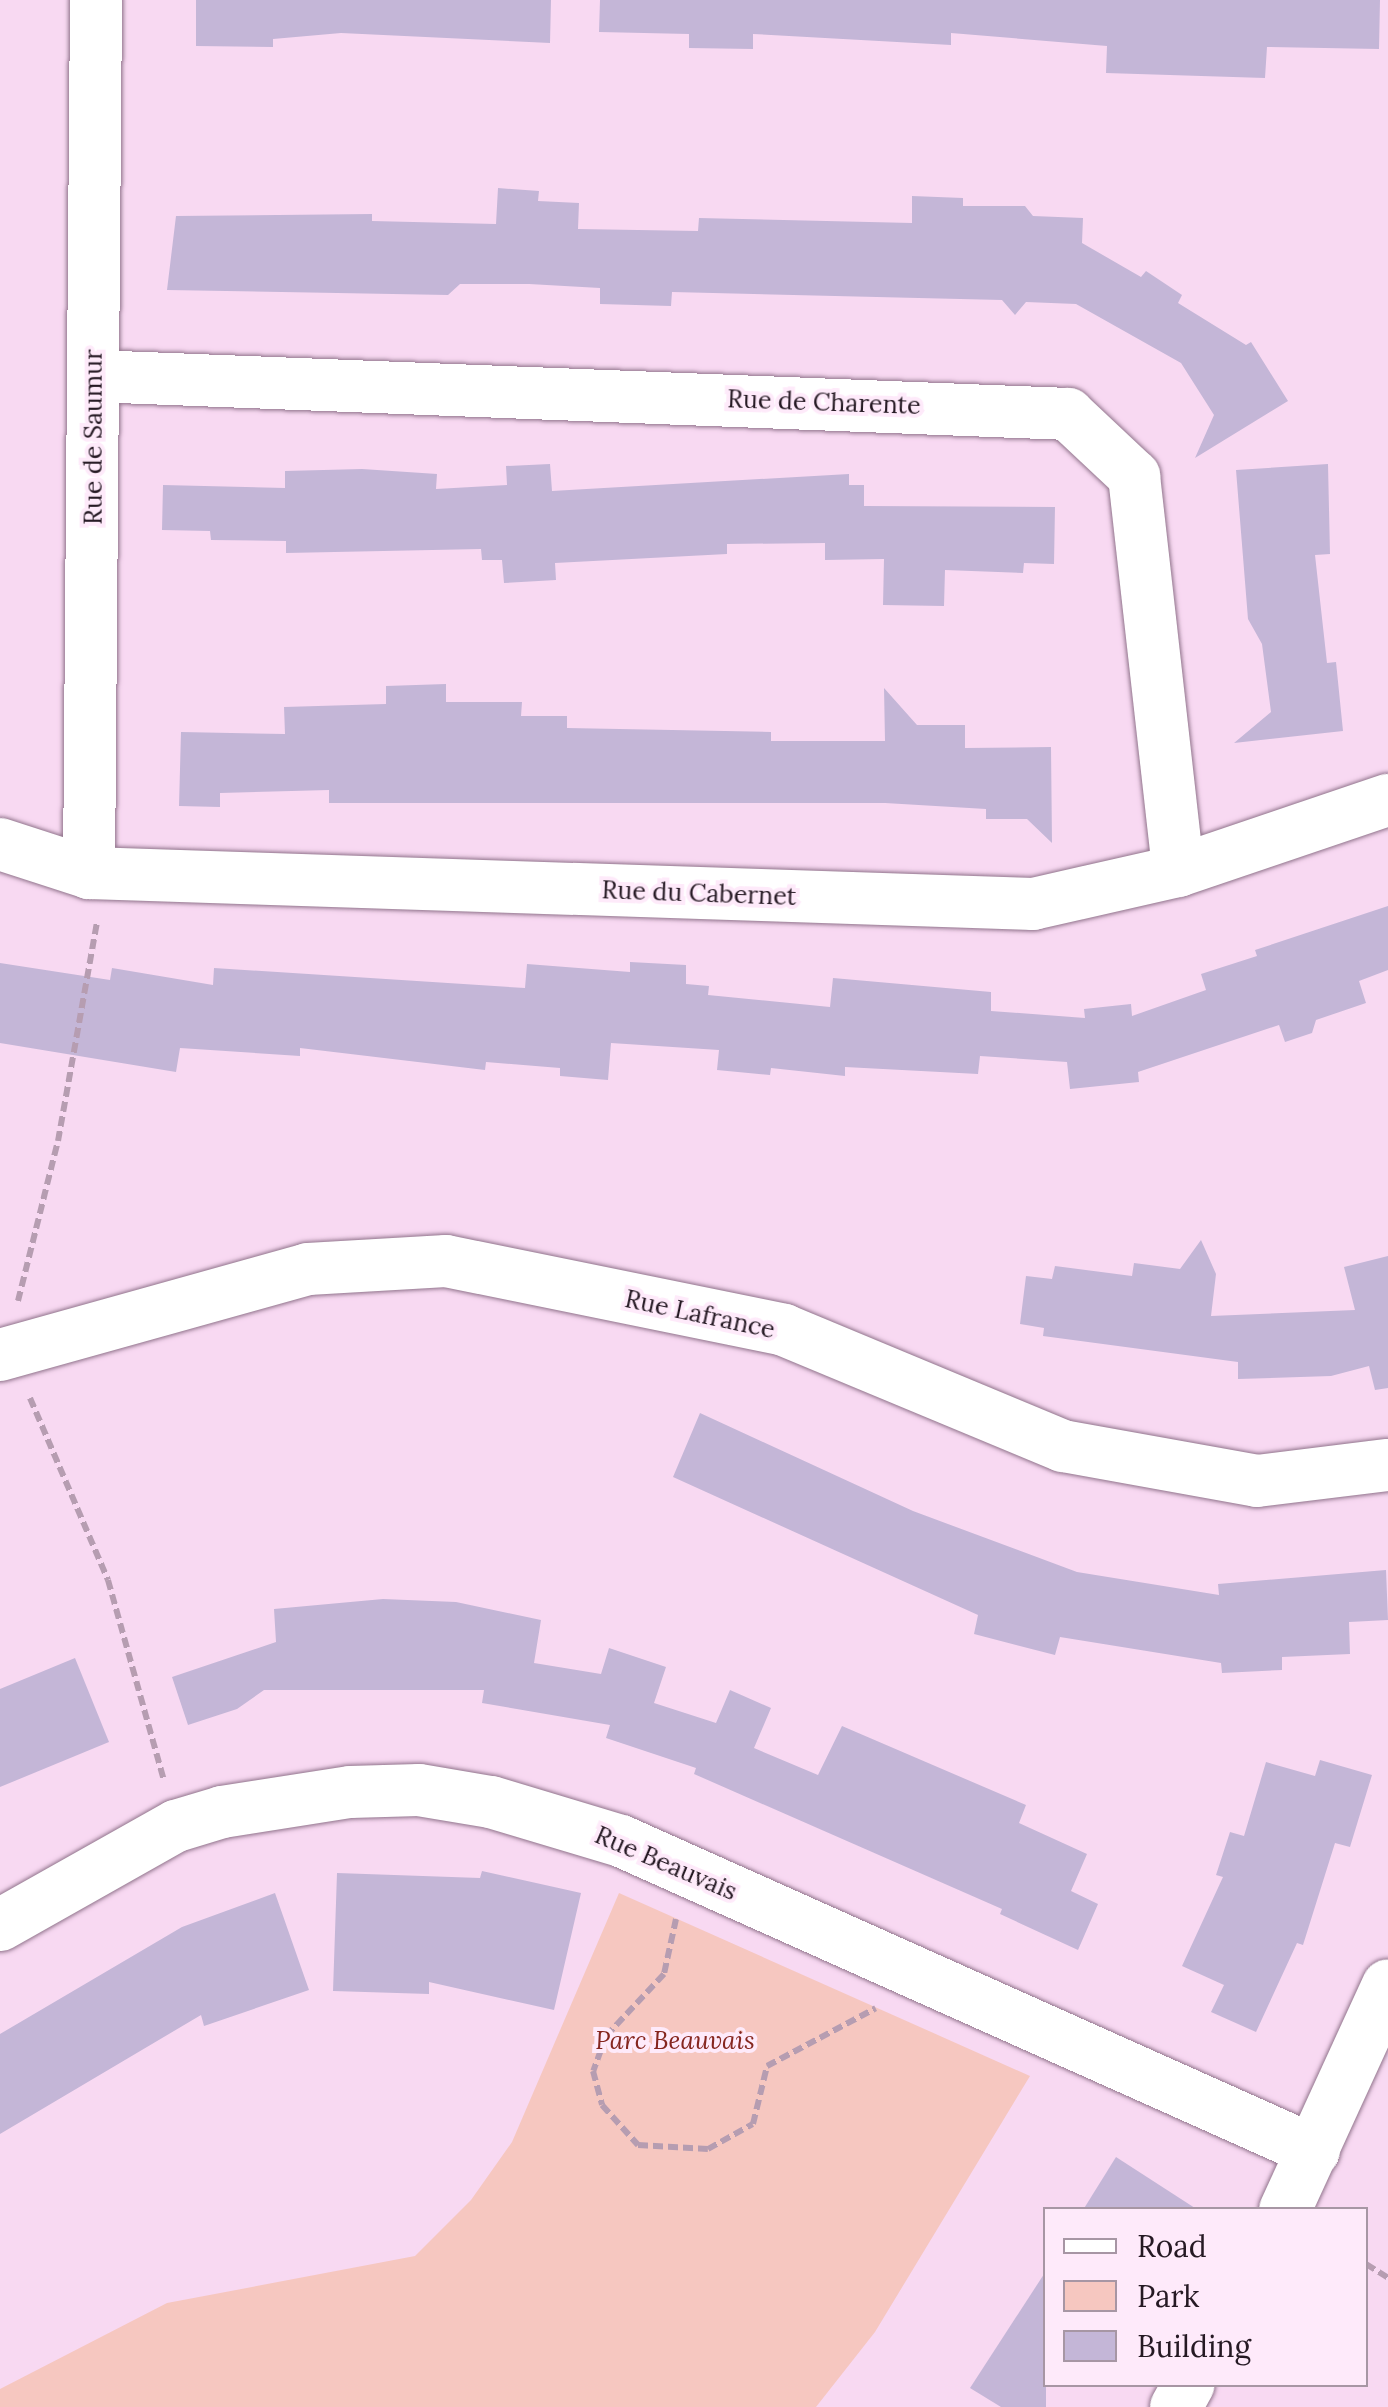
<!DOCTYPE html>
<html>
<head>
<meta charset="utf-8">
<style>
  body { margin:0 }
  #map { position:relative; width:1388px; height:2407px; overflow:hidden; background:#f8d9f2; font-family:Lora,serif }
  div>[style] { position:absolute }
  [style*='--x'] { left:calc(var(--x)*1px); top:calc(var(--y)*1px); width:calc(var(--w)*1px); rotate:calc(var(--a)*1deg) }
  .green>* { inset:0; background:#f6c7c0 }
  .building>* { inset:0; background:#c4b6d7 }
  .path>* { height:6px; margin-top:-3px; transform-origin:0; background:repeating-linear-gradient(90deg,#b69db1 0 10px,transparent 0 15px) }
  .roads { filter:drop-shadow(0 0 2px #91748c) drop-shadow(0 0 2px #91748c) }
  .minor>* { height:52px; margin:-26px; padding:0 26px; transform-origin:26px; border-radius:26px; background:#fff }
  span { translate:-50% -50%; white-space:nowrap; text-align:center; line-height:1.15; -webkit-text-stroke:8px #feeafa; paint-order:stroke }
  .street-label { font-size:25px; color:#251923 }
  .park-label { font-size:25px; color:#85261f; font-style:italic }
  .legend { position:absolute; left:1043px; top:2207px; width:325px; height:180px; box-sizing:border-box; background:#feeafa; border:2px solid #a796a4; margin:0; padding:12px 18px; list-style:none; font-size:30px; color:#251923 }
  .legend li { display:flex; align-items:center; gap:20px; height:50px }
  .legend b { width:50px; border:2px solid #a796a4 }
</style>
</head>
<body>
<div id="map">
  <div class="green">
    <i style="clip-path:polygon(619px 1893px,1030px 2076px,875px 2332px,816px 2407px,0 2407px,0 2389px,167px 2303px,415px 2256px,471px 2200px,512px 2142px)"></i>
  </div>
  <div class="building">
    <i style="clip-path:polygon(196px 0,551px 0,550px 43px,341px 33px,273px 39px,273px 47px,196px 46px)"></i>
    <i style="clip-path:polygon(600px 0,1380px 0,1379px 49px,1267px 47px,1265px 78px,1106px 73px,1107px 46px,951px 33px,951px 45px,753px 34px,753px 49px,689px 48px,689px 34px,599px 32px)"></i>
    <i style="clip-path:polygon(498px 188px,539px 191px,538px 201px,579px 203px,578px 229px,698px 231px,699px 218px,912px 223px,912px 196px,963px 198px,963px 206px,1025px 206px,1033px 216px,1083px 218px,1082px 243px,1141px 277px,1146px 271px,1182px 295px,1178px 303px,1246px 345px,1251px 342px,1288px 401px,1195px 458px,1214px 415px,1181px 363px,1076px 304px,1026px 302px,1015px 315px,1002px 300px,672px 292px,671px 306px,600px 304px,600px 288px,529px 284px,460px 284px,448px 295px,167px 290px,176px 216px,372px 214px,372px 221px,496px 224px)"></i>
    <i style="clip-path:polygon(550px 464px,552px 491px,849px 474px,849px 485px,864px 485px,864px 506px,1055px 507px,1054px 564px,1024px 563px,1023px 573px,945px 570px,944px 606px,883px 605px,884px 559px,825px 560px,825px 543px,727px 544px,727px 554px,555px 563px,556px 580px,504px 583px,502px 560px,482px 560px,481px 549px,286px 553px,286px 541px,211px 540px,210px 531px,162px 530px,163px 485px,285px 488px,285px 471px,362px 469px,437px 474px,436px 489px,507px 485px,506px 466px)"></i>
    <i style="clip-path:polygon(1328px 464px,1330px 554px,1315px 555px,1327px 663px,1336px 662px,1343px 731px,1234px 743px,1271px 712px,1262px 644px,1248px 619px,1236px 470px)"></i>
    <i style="clip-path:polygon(446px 684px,446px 702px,522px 702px,521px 716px,567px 716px,567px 728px,771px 732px,771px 741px,885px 741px,884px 688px,917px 725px,965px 725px,965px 748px,1051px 747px,1052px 843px,1027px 819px,986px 819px,986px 809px,885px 803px,329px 803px,329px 790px,220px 793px,220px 807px,179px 806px,181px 732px,285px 734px,284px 707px,386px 704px,386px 686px)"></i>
    <i style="clip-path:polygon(1388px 906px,1388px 970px,1359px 981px,1366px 1003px,1316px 1020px,1312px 1033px,1285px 1042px,1279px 1025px,1138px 1072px,1139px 1082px,1070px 1089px,1067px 1062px,980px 1056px,978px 1074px,845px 1067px,845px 1076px,771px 1068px,770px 1075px,717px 1070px,719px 1050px,611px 1043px,608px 1080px,560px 1076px,560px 1068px,486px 1062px,485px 1070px,300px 1048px,300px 1056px,180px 1048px,176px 1072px,0 1043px,0 963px,110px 980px,112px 968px,213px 985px,214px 968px,525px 988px,527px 964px,630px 972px,630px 962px,686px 965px,686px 984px,709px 986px,708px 995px,830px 1007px,833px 978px,991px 992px,991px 1011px,1085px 1018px,1084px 1009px,1131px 1004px,1132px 1016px,1206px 990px,1201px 974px,1257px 956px,1255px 950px)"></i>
    <i style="clip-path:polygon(1201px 1240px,1216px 1274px,1211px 1316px,1355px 1310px,1344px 1267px,1388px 1256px,1388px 1388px,1375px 1390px,1369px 1366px,1331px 1376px,1238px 1379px,1238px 1362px,1043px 1336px,1044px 1328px,1020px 1324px,1026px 1276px,1052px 1279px,1055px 1266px,1132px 1276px,1134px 1263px,1180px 1269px)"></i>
    <i style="clip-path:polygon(700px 1413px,913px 1511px,1077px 1572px,1219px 1595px,1218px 1584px,1386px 1570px,1388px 1620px,1349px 1622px,1350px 1654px,1282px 1657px,1282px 1670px,1222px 1673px,1221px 1663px,1060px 1637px,1055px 1655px,974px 1634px,978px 1615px,673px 1477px)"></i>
    <i style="clip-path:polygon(383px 1599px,456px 1602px,541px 1620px,534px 1663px,601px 1674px,609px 1648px,666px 1667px,654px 1703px,716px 1723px,730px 1690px,771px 1708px,754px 1748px,818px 1775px,842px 1726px,1026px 1805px,1019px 1823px,1087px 1854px,1071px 1891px,1098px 1904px,1078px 1950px,1000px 1914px,1002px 1909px,694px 1774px,696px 1768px,606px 1738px,610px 1725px,482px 1703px,484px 1690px,264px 1690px,237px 1709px,188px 1725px,172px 1677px,276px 1642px,274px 1609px)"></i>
    <i style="clip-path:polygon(75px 1658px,109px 1742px,0 1787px,0 1689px)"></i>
    <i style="clip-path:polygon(1320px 1760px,1372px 1775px,1350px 1847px,1335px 1843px,1303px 1945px,1297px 1943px,1256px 2032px,1211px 2012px,1224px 1985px,1182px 1966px,1223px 1877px,1216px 1875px,1230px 1832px,1244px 1836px,1266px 1762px,1315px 1776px)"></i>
    <i style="clip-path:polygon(482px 1871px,581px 1893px,554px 2010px,429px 1982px,429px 1994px,333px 1991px,337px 1873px,480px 1878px)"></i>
    <i style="clip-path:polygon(275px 1893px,309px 1990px,204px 2026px,201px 2015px,0 2134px,0 2034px,182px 1927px)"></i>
    <i style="clip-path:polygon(1116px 2157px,1198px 2210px,1083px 2210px)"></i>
    <i style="clip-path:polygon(1046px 2271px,1046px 2407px,1001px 2407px,970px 2388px)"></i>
  </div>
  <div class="path">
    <i style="--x:18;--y:1301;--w:165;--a:-76"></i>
    <i style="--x:58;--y:1141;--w:222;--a:-79.9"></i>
    <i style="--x:30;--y:1398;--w:198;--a:66.8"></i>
    <i style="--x:108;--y:1580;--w:209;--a:74.4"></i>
    <i style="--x:676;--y:1919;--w:56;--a:102.3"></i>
    <i style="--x:664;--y:1974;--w:85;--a:133.1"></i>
    <i style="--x:606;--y:2036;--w:37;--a:110"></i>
    <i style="--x:593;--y:2071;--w:35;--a:75"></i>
    <i style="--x:602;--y:2105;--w:54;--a:48"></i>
    <i style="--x:638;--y:2145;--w:70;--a:3.3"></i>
    <i style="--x:708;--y:2149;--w:51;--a:-29.1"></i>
    <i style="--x:753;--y:2124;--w:60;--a:-76.4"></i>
    <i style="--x:767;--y:2066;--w:123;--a:-28"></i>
    <i style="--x:1366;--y:2264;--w:26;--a:32"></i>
  </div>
  <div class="roads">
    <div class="minor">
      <i style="--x:93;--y:376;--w:976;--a:2.23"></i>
      <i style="--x:1068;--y:414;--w:91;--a:43.2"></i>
      <i style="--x:1134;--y:476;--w:397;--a:83.6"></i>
      <i style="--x:0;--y:844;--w:94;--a:18"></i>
      <i style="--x:89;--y:873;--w:945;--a:1.88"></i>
      <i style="--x:1033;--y:904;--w:149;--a:-12.8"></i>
      <i style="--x:1178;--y:871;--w:222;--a:-18.7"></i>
      <i style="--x:89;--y:873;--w:873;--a:-89.54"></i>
      <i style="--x:0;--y:1355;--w:320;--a:-15.6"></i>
      <i style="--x:308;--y:1269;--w:138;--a:-3.3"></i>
      <i style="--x:446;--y:1261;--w:345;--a:11.5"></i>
      <i style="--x:784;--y:1330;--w:302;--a:22.6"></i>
      <i style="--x:1063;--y:1446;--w:197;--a:10.2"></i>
      <i style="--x:1257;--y:1481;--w:132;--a:-7"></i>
      <i style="--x:0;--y:1925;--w:202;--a:-29.4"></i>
      <i style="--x:176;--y:1826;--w:48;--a:-16.9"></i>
      <i style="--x:222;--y:1812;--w:130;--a:-8.9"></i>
      <i style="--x:350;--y:1792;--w:69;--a:-1.7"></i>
      <i style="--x:419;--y:1790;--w:73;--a:9.5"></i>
      <i style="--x:491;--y:1802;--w:136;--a:16.7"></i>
      <i style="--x:621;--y:1841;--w:759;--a:24.1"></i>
      <i style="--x:1285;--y:2210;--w:247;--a:-65.4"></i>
      <i style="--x:1176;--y:2407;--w:26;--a:-61"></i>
    </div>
  </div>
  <div class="street-label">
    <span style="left:824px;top:402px;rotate:2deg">Rue de Charente</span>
    <span style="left:93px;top:437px;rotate:-90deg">Rue de Saumur</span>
    <span style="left:699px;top:893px;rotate:2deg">Rue du Cabernet</span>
    <span style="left:700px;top:1314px;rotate:12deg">Rue Lafrance</span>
    <span style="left:666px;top:1863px;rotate:23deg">Rue Beauvais</span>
  </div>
  <div class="park-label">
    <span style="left:675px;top:2040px">Parc Beauvais</span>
  </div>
  <ul class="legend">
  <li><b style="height:12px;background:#fff"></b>Road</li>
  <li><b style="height:28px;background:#f6c7c0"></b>Park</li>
  <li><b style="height:28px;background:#c4b6d7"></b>Building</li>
  </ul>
</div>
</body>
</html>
